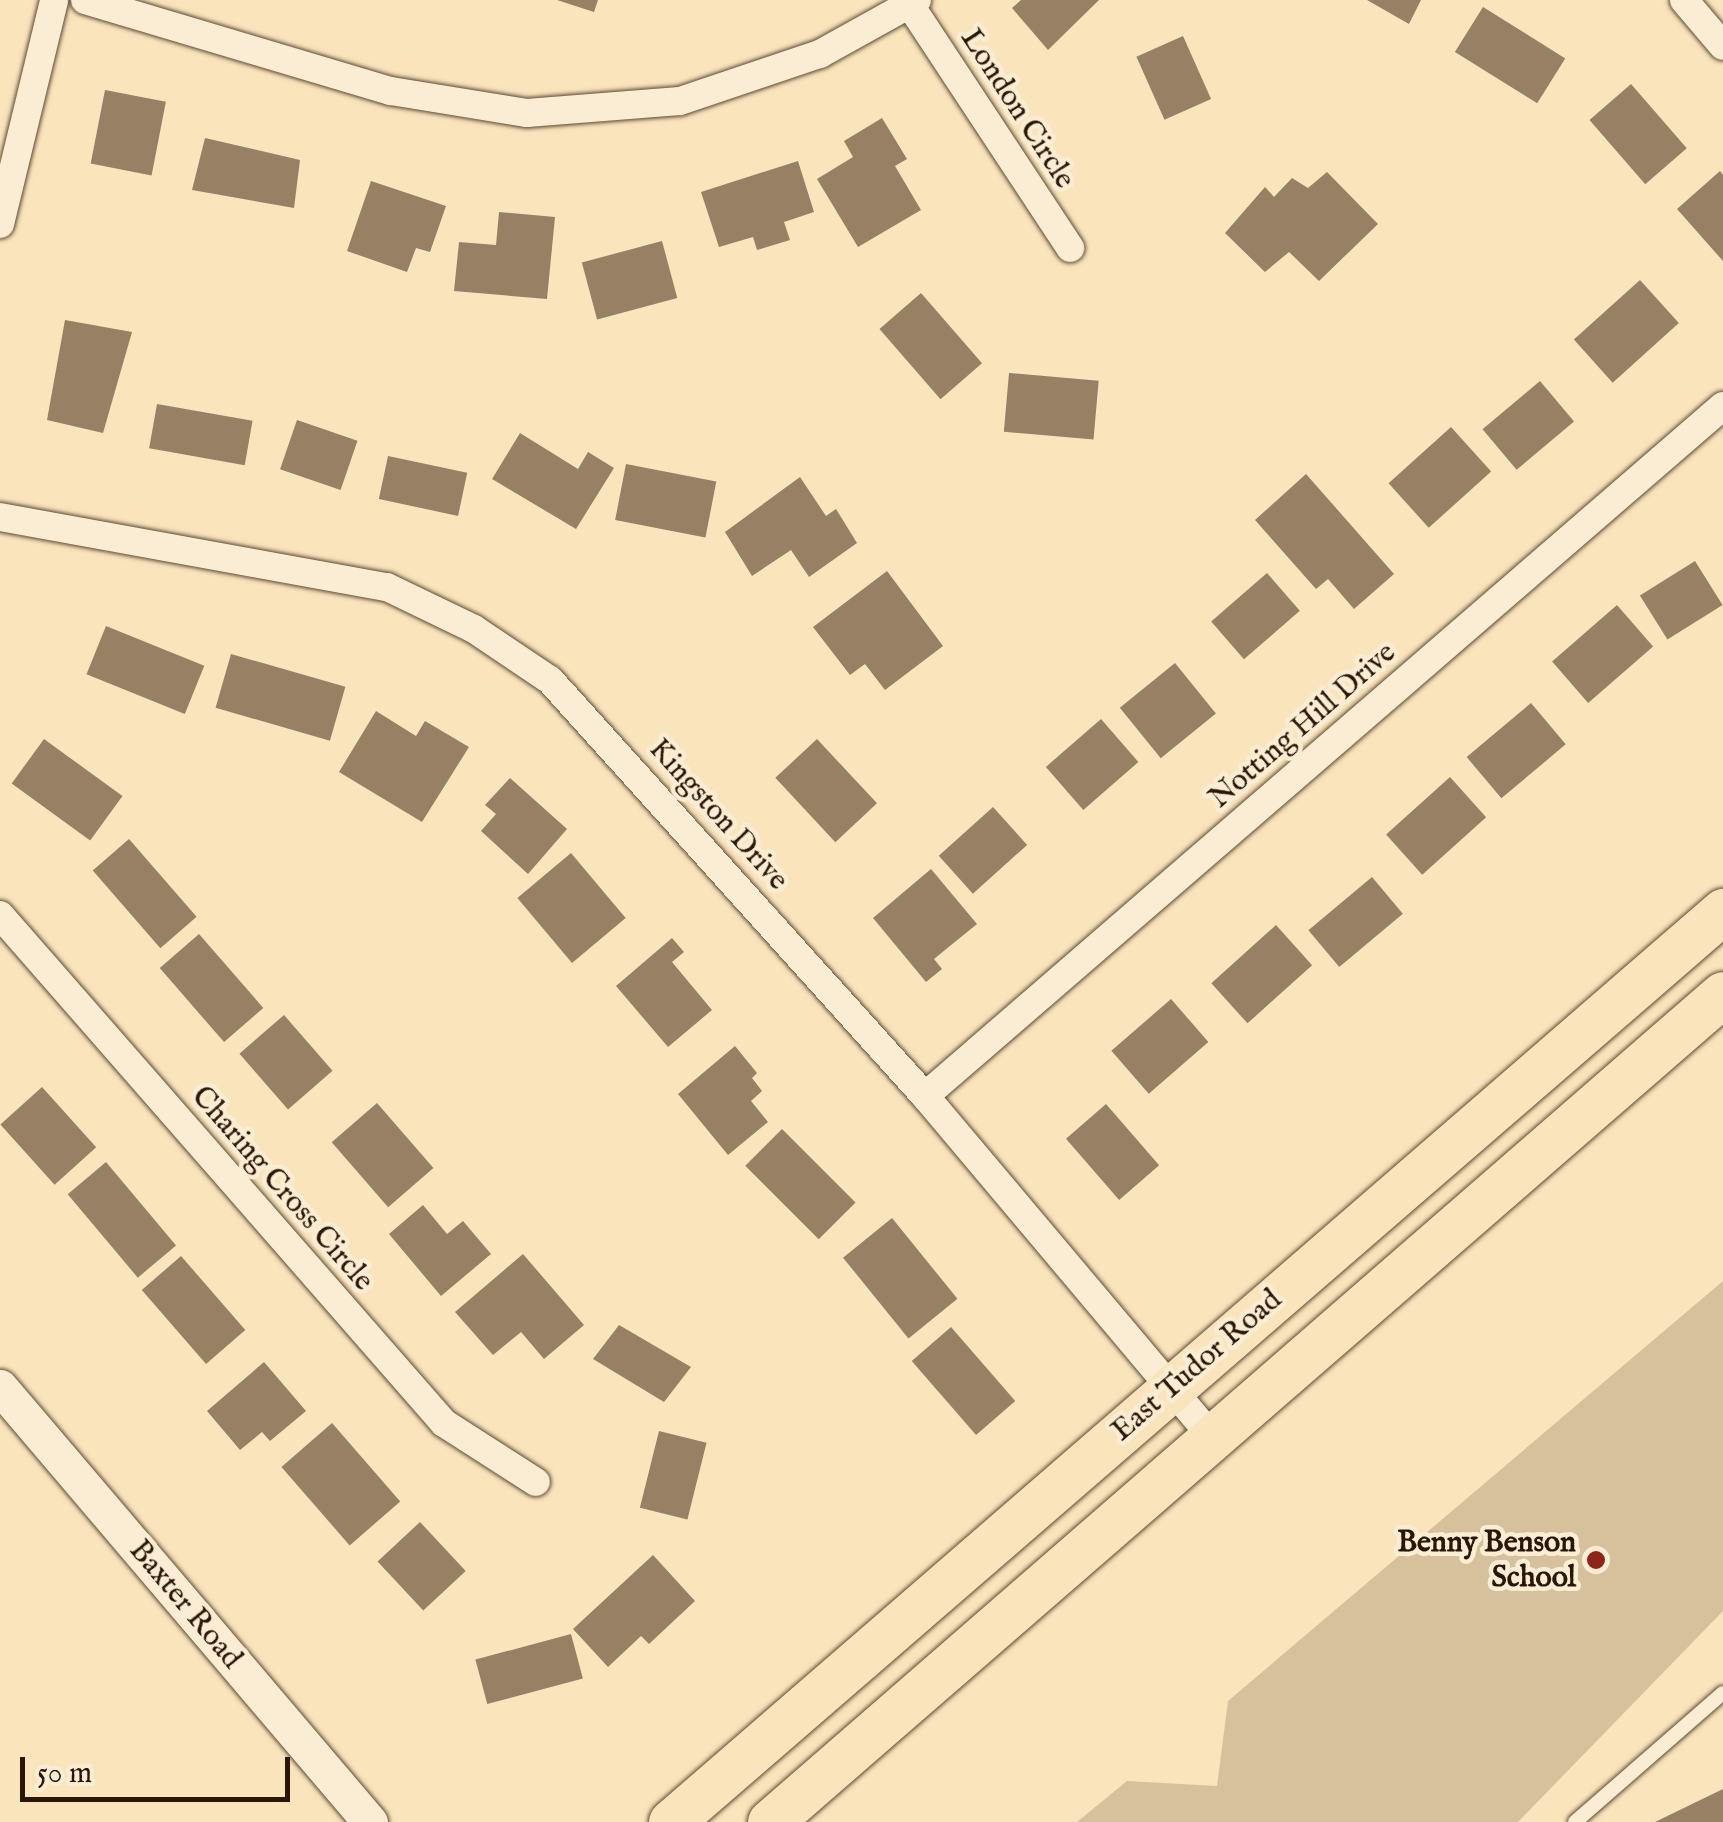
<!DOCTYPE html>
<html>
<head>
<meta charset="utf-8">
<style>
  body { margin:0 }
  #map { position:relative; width:1723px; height:1822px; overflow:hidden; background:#f9e4bc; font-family:"IM FELL English",serif }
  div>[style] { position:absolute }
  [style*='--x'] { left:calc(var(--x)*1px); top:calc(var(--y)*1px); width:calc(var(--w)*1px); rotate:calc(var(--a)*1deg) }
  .green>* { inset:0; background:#d6c19d }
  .building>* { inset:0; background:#968164; transform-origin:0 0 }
  .roads { filter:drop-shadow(0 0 2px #5e4a33) drop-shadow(0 0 2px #5e4a33) }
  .service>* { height:14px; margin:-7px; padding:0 7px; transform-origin:7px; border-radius:7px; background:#fbedd3 }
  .minor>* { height:28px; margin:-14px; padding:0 14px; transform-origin:14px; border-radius:14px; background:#fbedd3 }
  .tertiary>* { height:35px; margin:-17.5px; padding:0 17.5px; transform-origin:17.5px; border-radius:17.5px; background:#fbedd3 }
  .primary>* { height:45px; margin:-22.5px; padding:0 22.5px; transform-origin:22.5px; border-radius:22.5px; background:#f9e4bc }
  .dots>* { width:28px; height:28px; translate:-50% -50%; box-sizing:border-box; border:5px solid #fbedd3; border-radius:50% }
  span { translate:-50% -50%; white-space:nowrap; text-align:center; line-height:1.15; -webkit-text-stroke:9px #fbedd3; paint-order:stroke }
  .street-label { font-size:30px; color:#2a1605 }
  .poi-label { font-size:30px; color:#2a1605; font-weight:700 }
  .right { translate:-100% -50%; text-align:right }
  .scale { position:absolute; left:20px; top:1757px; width:270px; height:45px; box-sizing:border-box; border:5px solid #2a1605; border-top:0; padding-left:12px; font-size:30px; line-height:35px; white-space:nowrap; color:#2a1605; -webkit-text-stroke:8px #fbedd3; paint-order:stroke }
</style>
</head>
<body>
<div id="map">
  <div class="green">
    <i style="clip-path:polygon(1723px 1281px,1723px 1611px,1518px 1822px,1077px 1822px,1127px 1781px,1217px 1786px,1228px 1701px)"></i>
  </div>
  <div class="building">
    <i style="clip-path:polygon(557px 0,598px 0,594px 12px)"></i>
    <i style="clip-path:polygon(1021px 0,1099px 0,1048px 50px,1012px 8px)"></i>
    <i style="clip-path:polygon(1367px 0,1421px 0,1409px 24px)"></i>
    <i style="left:1483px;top:7px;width:97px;height:53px;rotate:32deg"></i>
    <i style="left:1183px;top:36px;width:69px;height:51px;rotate:66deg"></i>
    <i style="left:1631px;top:84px;width:85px;height:55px;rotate:49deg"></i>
    <i style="left:105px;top:90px;width:62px;height:75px;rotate:11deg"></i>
    <i style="clip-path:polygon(882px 118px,907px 159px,895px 166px,921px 210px,858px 247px,817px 179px,853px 157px,844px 141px)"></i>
    <i style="clip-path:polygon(205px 138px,300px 160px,294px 208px,192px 190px)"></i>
    <i style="clip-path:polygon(798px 161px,814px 212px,784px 222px,790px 240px,757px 250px,753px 237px,719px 247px,701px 192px)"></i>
    <i style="clip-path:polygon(1720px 171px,1723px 175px,1723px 261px,1677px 209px)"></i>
    <i style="clip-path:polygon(1327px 172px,1378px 224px,1319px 281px,1289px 252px,1265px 272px,1225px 233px,1265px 187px,1274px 197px,1292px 178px,1308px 188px)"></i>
    <i style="clip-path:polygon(371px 181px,446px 206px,430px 252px,416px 248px,407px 272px,347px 251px)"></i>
    <i style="clip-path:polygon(499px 212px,555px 217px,547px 299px,454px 291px,459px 242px,496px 245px)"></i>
    <i style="left:662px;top:241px;width:59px;height:83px;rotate:75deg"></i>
    <i style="left:1640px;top:280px;width:58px;height:89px;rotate:48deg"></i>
    <i style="left:921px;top:293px;width:93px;height:55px;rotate:49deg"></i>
    <i style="clip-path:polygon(65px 320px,132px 332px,103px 433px,47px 420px)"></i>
    <i style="left:1009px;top:373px;width:90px;height:59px;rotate:5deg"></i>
    <i style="left:1540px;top:381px;width:53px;height:75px;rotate:50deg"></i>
    <i style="left:157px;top:404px;width:97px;height:45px;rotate:10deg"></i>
    <i style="left:297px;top:420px;width:64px;height:52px;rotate:19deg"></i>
    <i style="left:1451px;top:427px;width:60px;height:84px;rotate:48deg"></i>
    <i style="clip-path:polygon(520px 433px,578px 469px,588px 452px,614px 468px,576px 529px,492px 479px)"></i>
    <i style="left:388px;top:456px;width:81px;height:44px;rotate:12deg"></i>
    <i style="left:626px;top:464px;width:92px;height:57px;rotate:11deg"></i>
    <i style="clip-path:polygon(1306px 474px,1394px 574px,1354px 609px,1328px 579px,1316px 589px,1255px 520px)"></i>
    <i style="clip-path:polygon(800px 477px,826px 516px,836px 509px,857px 543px,809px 577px,791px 550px,752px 576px,725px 532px)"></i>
    <i style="left:1695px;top:561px;width:52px;height:65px;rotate:58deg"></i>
    <i style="clip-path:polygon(887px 571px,943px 646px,885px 690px,865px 664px,850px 675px,813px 627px)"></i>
    <i style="left:1267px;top:573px;width:50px;height:74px;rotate:49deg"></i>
    <i style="left:1617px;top:605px;width:55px;height:86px;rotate:49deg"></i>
    <i style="left:106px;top:626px;width:106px;height:52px;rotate:22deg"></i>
    <i style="left:231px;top:654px;width:119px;height:56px;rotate:16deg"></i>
    <i style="left:1175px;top:663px;width:65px;height:71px;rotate:51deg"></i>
    <i style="left:1531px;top:703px;width:54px;height:84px;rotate:50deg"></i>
    <i style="clip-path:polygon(376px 711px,416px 736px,425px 721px,469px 747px,422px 822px,339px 772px)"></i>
    <i style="left:1101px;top:719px;width:57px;height:73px;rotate:49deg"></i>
    <i style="left:44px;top:739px;width:97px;height:55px;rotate:36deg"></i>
    <i style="left:817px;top:739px;width:88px;height:57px;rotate:47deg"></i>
    <i style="left:1450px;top:777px;width:54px;height:86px;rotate:48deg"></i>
    <i style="clip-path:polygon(510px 778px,567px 829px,528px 874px,481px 831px,496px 814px,485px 805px)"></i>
    <i style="left:993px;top:807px;width:51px;height:73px;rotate:48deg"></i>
    <i style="left:129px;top:839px;width:103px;height:48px;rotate:49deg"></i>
    <i style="left:571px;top:853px;width:85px;height:70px;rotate:50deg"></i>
    <i style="clip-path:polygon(931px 869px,977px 924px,934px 959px,942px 969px,926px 982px,873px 918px)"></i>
    <i style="left:1372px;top:877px;width:48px;height:83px;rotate:50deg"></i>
    <i style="left:1276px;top:925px;width:54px;height:87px;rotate:48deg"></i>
    <i style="left:199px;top:934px;width:98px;height:52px;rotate:49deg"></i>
    <i style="clip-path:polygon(672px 938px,684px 952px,672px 962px,712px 1010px,668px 1047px,616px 986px)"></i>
    <i style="left:1171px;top:999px;width:57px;height:79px;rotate:49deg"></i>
    <i style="left:284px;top:1015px;width:74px;height:59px;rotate:49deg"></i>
    <i style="clip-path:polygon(735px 1046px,757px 1073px,752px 1078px,762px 1091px,751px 1101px,768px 1122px,728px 1155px,678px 1094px)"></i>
    <i style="left:42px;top:1087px;width:81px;height:56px;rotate:48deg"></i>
    <i style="left:377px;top:1103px;width:86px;height:60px;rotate:49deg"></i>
    <i style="left:1106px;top:1104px;width:81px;height:53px;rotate:49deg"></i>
    <i style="left:782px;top:1129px;width:104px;height:52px;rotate:45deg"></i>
    <i style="left:106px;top:1162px;width:109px;height:50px;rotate:50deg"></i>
    <i style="clip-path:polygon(423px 1205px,447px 1234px,463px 1221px,491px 1254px,441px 1296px,389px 1234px)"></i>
    <i style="left:892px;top:1218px;width:104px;height:63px;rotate:51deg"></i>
    <i style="clip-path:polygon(523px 1254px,584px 1325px,544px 1359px,521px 1332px,493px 1355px,455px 1312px)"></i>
    <i style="left:181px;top:1256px;width:98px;height:52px;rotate:49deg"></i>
    <i style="clip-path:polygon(619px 1325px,691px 1367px,664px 1402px,593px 1359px)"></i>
    <i style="left:951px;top:1327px;width:98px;height:52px;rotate:49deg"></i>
    <i style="clip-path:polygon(264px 1362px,306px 1411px,270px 1441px,262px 1432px,240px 1450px,207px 1411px)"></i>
    <i style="left:332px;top:1423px;width:104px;height:67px;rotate:49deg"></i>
    <i style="left:659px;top:1431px;width:49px;height:79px;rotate:14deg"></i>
    <i style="left:420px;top:1522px;width:67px;height:58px;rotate:47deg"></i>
    <i style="clip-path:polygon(653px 1555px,695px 1601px,649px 1644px,641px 1636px,608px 1667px,573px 1629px)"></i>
    <i style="left:571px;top:1634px;width:46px;height:99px;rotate:75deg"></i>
    <i style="clip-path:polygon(1723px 1789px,1723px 1822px,1655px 1822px)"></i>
  </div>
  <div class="roads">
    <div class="service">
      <i style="--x:1575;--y:1822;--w:196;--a:-41.1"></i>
    </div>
    <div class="minor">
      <i style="--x:85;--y:0;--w:319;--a:16.6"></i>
      <i style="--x:391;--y:91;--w:138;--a:9.2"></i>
      <i style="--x:527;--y:113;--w:153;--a:-4.5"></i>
      <i style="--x:680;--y:101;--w:148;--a:-18.6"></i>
      <i style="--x:820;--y:54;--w:111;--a:-29.1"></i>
      <i style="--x:1684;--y:0;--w:60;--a:49.7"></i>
      <i style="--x:910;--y:5;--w:291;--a:56.6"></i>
      <i style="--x:0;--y:224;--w:230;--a:-76.4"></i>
      <i style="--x:0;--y:517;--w:393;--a:10.3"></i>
      <i style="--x:387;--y:587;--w:97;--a:25.8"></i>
      <i style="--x:474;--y:629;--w:92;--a:33.9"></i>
      <i style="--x:550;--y:680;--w:560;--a:47.97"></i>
      <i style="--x:925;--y:1096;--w:446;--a:49.9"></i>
      <i style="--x:0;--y:915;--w:675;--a:48.85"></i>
      <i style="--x:444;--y:1423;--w:109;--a:32.7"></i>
      <i style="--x:925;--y:1096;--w:1055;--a:-40.85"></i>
    </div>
    <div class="tertiary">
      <i style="--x:0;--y:1387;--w:571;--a:49.62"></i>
    </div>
    <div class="primary">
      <i style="--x:671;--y:1822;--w:1392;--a:-40.89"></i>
      <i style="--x:770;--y:1822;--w:1262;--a:-40.99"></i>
    </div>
  </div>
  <div class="dots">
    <i style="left:1596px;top:1560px;background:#8f2418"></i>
  </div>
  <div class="street-label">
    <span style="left:1017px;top:109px;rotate:57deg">London Circle</span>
    <span style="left:1303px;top:726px;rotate:-41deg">Notting Hill Drive</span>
    <span style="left:718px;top:815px;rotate:48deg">Kingston Drive</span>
    <span style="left:282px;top:1189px;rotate:49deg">Charing Cross Circle</span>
    <span style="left:1197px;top:1366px;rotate:-41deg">East Tudor Road</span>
    <span style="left:185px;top:1605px;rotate:50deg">Baxter Road</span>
  </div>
  <div class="poi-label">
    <span class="right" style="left:1576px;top:1560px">Benny Benson<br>School</span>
  </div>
  <div class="scale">50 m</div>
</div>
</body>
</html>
